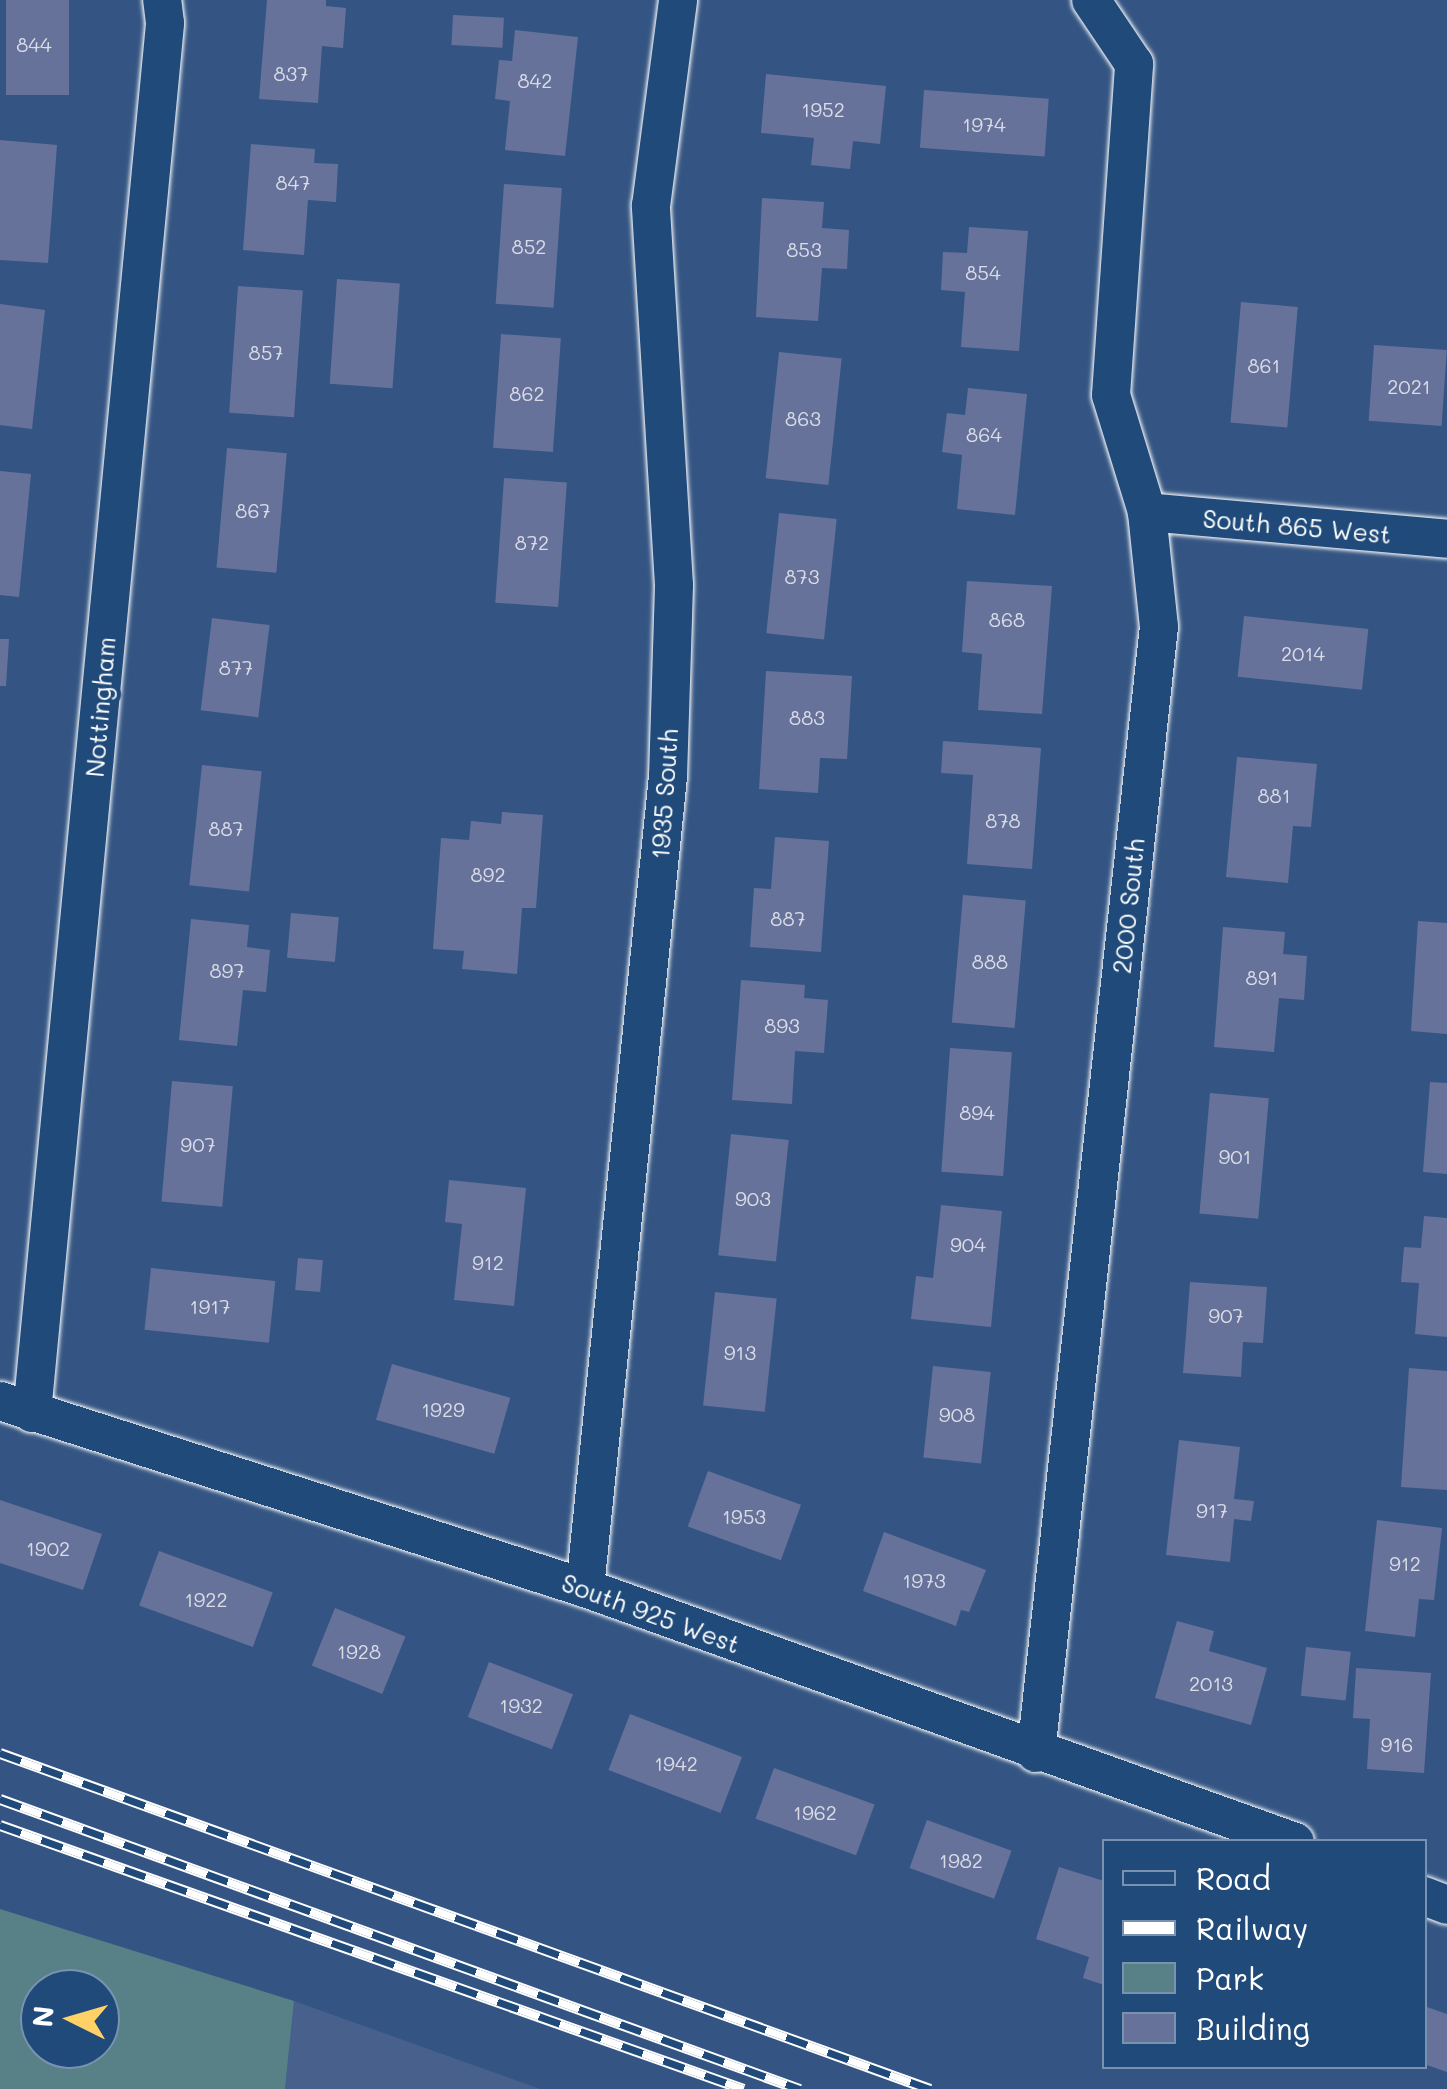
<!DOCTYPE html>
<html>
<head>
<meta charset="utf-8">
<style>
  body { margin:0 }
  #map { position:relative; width:1447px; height:2089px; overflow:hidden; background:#345583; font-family:Mali,sans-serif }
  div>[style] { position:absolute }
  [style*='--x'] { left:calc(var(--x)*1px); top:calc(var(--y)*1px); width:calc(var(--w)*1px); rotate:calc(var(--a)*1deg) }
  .built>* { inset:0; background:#47618c }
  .green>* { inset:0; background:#578087 }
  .building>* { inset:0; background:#67729b; transform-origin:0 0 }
  .roads { filter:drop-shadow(0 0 2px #fff) drop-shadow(0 0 2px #fff) }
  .street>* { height:38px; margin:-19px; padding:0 19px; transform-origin:19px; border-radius:19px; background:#1f4a7a }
  .rail>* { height:11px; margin-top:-5.5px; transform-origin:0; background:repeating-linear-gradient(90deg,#1f4a7a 0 22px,#fff 0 44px); box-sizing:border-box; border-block:2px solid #fff }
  span { translate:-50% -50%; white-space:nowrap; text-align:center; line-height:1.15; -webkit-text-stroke:9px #1f4a7a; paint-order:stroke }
  .number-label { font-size:20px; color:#d9dce6 }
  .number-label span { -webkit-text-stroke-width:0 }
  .street-label { font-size:25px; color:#fff }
  .legend { position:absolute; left:1102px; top:1839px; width:325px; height:230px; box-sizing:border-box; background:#1f4a7a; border:2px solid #7992af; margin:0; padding:12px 18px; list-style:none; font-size:30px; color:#fff }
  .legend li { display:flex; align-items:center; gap:20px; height:50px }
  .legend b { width:50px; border:2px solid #7992af }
  .north { position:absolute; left:20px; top:1969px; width:100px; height:100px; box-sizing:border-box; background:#1f4a7a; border:2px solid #7992af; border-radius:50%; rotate:275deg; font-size:28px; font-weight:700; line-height:40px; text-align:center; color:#fff }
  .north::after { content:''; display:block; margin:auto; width:35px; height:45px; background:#ffd166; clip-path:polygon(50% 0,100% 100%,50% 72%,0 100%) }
</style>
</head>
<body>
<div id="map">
  <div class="built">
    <i style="clip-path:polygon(294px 2001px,540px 2089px,285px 2089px)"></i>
  </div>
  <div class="green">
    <i style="clip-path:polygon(evenodd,0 1909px,294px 2001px,285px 2089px,0 2089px,0 1909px,40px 1989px,100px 1989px,100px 2049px,40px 2049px,40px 1989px)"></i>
  </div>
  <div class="building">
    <i style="left:6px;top:0;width:63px;height:95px"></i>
    <i style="clip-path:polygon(267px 0,326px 0,326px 6px,346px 8px,343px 48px,322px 46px,318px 103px,259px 99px)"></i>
    <i style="left:453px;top:15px;width:51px;height:30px;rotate:3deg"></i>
    <i style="clip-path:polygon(515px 30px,578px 37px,565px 156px,505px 150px,510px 101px,495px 99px,499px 60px,512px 61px)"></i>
    <i style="clip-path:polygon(766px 74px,886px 86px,880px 144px,853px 141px,850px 169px,811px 165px,814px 138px,761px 133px)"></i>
    <i style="left:924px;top:90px;width:125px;height:58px;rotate:4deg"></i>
    <i style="clip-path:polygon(0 140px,57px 145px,48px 263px,0 260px)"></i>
    <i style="clip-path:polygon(251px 144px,315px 149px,314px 163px,338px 164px,336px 202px,308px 200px,304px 255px,243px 250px)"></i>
    <i style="left:504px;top:184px;width:58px;height:120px;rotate:4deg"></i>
    <i style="clip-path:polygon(762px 198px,824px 202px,822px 228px,849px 230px,847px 269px,822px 268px,818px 321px,756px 317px)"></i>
    <i style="clip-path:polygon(969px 227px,1028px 231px,1019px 351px,961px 347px,965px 292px,941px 290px,943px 252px,967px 253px)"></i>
    <i style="left:337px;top:279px;width:63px;height:105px;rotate:4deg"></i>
    <i style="left:238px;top:286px;width:65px;height:127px;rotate:4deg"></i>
    <i style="left:1241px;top:302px;width:57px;height:121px;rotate:5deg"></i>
    <i style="clip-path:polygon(0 304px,45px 310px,32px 429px,0 425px)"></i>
    <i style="left:501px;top:334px;width:60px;height:114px;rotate:4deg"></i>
    <i style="left:1374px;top:345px;width:73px;height:76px;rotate:4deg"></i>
    <i style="left:779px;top:352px;width:63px;height:127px;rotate:6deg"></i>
    <i style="clip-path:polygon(968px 388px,1027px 394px,1015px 515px,957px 509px,962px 455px,942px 452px,947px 413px,965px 415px)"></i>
    <i style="left:227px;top:448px;width:60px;height:120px;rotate:5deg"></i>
    <i style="clip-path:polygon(0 471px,31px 474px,19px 597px,0 595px)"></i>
    <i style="left:504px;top:478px;width:63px;height:125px;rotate:4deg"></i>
    <i style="left:779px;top:513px;width:58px;height:121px;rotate:6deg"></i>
    <i style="clip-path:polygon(967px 581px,1052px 586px,1042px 714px,978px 710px,982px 654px,962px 652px)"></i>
    <i style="left:1244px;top:616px;width:125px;height:61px;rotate:6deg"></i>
    <i style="left:212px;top:618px;width:58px;height:93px;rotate:7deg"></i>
    <i style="clip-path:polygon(0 639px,9px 639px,6px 686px,0 686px)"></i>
    <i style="clip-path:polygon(766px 671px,852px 676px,847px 759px,820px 758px,818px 793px,759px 789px)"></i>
    <i style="clip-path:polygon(943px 741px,1041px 748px,1032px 869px,967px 864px,973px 775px,941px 773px)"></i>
    <i style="clip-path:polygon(1237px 757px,1317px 764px,1311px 827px,1293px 826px,1288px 883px,1226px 877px)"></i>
    <i style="left:202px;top:765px;width:60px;height:121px;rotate:6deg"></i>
    <i style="clip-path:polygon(502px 812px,543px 815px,536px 908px,522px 908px,517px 974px,462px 969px,464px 951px,433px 949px,441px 838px,469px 840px,471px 821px,501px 824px)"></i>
    <i style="clip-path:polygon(775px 837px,829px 841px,821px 952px,750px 947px,754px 888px,771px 889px)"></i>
    <i style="left:963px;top:895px;width:63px;height:128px;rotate:5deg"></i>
    <i style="left:291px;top:913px;width:48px;height:45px;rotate:5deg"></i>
    <i style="clip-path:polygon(191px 919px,249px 925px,247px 947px,270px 950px,266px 992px,243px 990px,237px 1046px,179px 1040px)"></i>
    <i style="clip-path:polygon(1418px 921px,1447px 923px,1447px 1034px,1411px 1031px)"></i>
    <i style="clip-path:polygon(1223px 927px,1285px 932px,1283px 954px,1307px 956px,1304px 1000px,1279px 998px,1274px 1052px,1214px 1047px)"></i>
    <i style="clip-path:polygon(741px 980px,805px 985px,804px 998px,828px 1000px,824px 1053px,795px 1051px,792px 1104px,732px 1100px)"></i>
    <i style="left:950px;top:1048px;width:62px;height:124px;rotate:4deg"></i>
    <i style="left:172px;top:1081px;width:61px;height:121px;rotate:5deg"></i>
    <i style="clip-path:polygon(1430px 1082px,1447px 1083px,1447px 1174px,1423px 1172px)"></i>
    <i style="left:1210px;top:1093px;width:59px;height:121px;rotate:5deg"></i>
    <i style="left:731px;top:1134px;width:58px;height:122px;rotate:6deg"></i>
    <i style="clip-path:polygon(449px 1180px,526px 1188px,514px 1306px,454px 1300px,462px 1224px,445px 1222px)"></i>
    <i style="clip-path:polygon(941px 1205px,1002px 1211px,991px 1327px,911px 1319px,916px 1276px,933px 1278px)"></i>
    <i style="clip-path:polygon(1424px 1216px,1447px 1218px,1447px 1337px,1415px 1334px,1419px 1283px,1401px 1282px,1404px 1247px,1421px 1248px)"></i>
    <i style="left:298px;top:1258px;width:25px;height:32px;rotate:5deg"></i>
    <i style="left:151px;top:1268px;width:125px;height:62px;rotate:6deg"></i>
    <i style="clip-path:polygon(1190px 1282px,1267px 1287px,1263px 1343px,1243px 1342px,1241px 1377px,1183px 1373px)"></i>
    <i style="left:715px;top:1292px;width:62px;height:114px;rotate:6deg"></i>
    <i style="left:392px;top:1364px;width:123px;height:58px;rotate:16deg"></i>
    <i style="left:933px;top:1366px;width:58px;height:92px;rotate:6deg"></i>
    <i style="clip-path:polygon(1409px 1368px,1447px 1371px,1447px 1490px,1401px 1487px)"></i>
    <i style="clip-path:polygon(1179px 1440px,1240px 1447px,1234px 1499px,1254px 1501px,1251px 1521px,1234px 1519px,1230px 1562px,1166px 1555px)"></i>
    <i style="left:708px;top:1471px;width:99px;height:59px;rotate:20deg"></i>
    <i style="clip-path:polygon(0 1500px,102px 1534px,83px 1590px,0 1563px)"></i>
    <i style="clip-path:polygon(1377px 1520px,1442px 1528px,1434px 1600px,1419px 1599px,1415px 1637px,1365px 1631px)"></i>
    <i style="clip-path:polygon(884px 1532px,986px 1570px,969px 1612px,961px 1610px,956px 1626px,863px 1591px)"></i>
    <i style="left:159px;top:1551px;width:121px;height:58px;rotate:20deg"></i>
    <i style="left:335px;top:1608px;width:76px;height:62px;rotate:22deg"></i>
    <i style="clip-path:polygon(1177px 1621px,1214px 1631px,1209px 1651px,1267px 1668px,1251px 1725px,1155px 1698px)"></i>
    <i style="left:1306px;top:1647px;width:45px;height:49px;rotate:6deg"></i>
    <i style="left:489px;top:1662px;width:90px;height:59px;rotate:21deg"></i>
    <i style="clip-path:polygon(1356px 1668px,1431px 1673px,1424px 1773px,1367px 1769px,1370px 1719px,1353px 1718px)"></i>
    <i style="left:630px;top:1714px;width:120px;height:60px;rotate:21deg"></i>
    <i style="left:774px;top:1768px;width:107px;height:54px;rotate:20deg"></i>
    <i style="left:927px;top:1820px;width:90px;height:51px;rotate:20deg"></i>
    <i style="clip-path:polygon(1059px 1867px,1104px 1881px,1104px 1985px,1083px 1978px,1089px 1957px,1036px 1939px)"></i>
    <i style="clip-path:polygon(1424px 2006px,1447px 2014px,1447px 2072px,1424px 2064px)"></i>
  </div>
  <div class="roads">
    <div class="street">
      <i style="--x:1147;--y:512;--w:301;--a:5.1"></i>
      <i style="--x:0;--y:1401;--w:614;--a:17.73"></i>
      <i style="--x:585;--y:1588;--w:754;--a:19.68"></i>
      <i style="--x:32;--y:1413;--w:1396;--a:-84.53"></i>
      <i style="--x:165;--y:23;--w:23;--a:-97"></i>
      <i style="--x:585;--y:1588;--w:815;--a:-84.16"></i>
      <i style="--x:668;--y:777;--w:192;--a:-88.2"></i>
      <i style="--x:674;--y:585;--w:380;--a:-93.5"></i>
      <i style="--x:651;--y:206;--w:208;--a:-82.5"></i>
      <i style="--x:1036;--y:1753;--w:1133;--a:-83.77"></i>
      <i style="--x:1159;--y:627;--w:116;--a:-96"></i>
      <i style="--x:1147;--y:512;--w:122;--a:-107.1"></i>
      <i style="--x:1111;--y:395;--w:332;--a:-86"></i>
      <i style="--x:1134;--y:64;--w:77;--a:-123.9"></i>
      <i style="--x:1424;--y:1896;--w:25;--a:21"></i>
    </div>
  </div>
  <div class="rail">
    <i style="--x:0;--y:1753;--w:989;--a:19.86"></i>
    <i style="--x:0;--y:1799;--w:851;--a:19.93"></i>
    <i style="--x:0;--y:1825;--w:789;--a:19.54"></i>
  </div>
  <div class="number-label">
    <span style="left:34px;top:44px">844</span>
    <span style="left:291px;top:73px">837</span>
    <span style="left:535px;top:80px">842</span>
    <span style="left:823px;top:109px">1952</span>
    <span style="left:984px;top:124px">1974</span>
    <span style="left:293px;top:182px">847</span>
    <span style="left:529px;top:246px">852</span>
    <span style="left:804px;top:249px">853</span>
    <span style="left:983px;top:272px">854</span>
    <span style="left:266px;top:352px">857</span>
    <span style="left:1264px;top:365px">861</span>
    <span style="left:1409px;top:386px">2021</span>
    <span style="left:527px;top:393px">862</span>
    <span style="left:803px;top:418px">863</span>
    <span style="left:984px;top:434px">864</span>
    <span style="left:253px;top:510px">867</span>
    <span style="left:532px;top:542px">872</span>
    <span style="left:802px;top:576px">873</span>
    <span style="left:1007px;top:619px">868</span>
    <span style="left:1303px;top:653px">2014</span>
    <span style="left:236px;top:667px">877</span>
    <span style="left:807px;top:717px">883</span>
    <span style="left:1274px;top:795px">881</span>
    <span style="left:1003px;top:820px">878</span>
    <span style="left:226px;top:828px">887</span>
    <span style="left:488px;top:874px">892</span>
    <span style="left:788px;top:918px">887</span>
    <span style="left:990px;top:961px">888</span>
    <span style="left:227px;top:970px">897</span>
    <span style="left:1262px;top:977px">891</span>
    <span style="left:782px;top:1025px">893</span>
    <span style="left:977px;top:1112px">894</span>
    <span style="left:198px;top:1144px">907</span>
    <span style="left:1235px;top:1156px">901</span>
    <span style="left:753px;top:1198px">903</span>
    <span style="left:968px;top:1244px">904</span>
    <span style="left:488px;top:1262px">912</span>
    <span style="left:210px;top:1306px">1917</span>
    <span style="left:1226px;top:1315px">907</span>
    <span style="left:740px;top:1352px">913</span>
    <span style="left:443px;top:1409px">1929</span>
    <span style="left:957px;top:1414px">908</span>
    <span style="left:1212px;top:1510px">917</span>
    <span style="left:744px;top:1516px">1953</span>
    <span style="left:48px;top:1548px">1902</span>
    <span style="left:1405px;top:1563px">912</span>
    <span style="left:924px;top:1580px">1973</span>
    <span style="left:206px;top:1599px">1922</span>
    <span style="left:359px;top:1651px">1928</span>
    <span style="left:1211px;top:1683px">2013</span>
    <span style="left:521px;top:1705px">1932</span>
    <span style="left:1397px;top:1744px">916</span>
    <span style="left:676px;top:1763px">1942</span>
    <span style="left:815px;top:1812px">1962</span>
    <span style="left:961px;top:1860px">1982</span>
  </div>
  <div class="street-label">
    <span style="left:1297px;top:526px;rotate:5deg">South 865 West</span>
    <span style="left:100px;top:707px;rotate:-85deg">Nottingham</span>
    <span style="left:664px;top:794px;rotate:-86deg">1935 South</span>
    <span style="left:1128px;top:906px;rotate:-84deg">2000 South</span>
    <span style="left:651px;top:1613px;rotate:20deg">South 925 West</span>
  </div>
  <ul class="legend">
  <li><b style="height:12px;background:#1f4a7a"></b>Road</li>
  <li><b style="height:12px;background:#fff"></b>Railway</li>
  <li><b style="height:28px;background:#578087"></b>Park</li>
  <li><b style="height:28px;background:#67729b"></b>Building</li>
  </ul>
  <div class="north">N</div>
</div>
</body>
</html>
